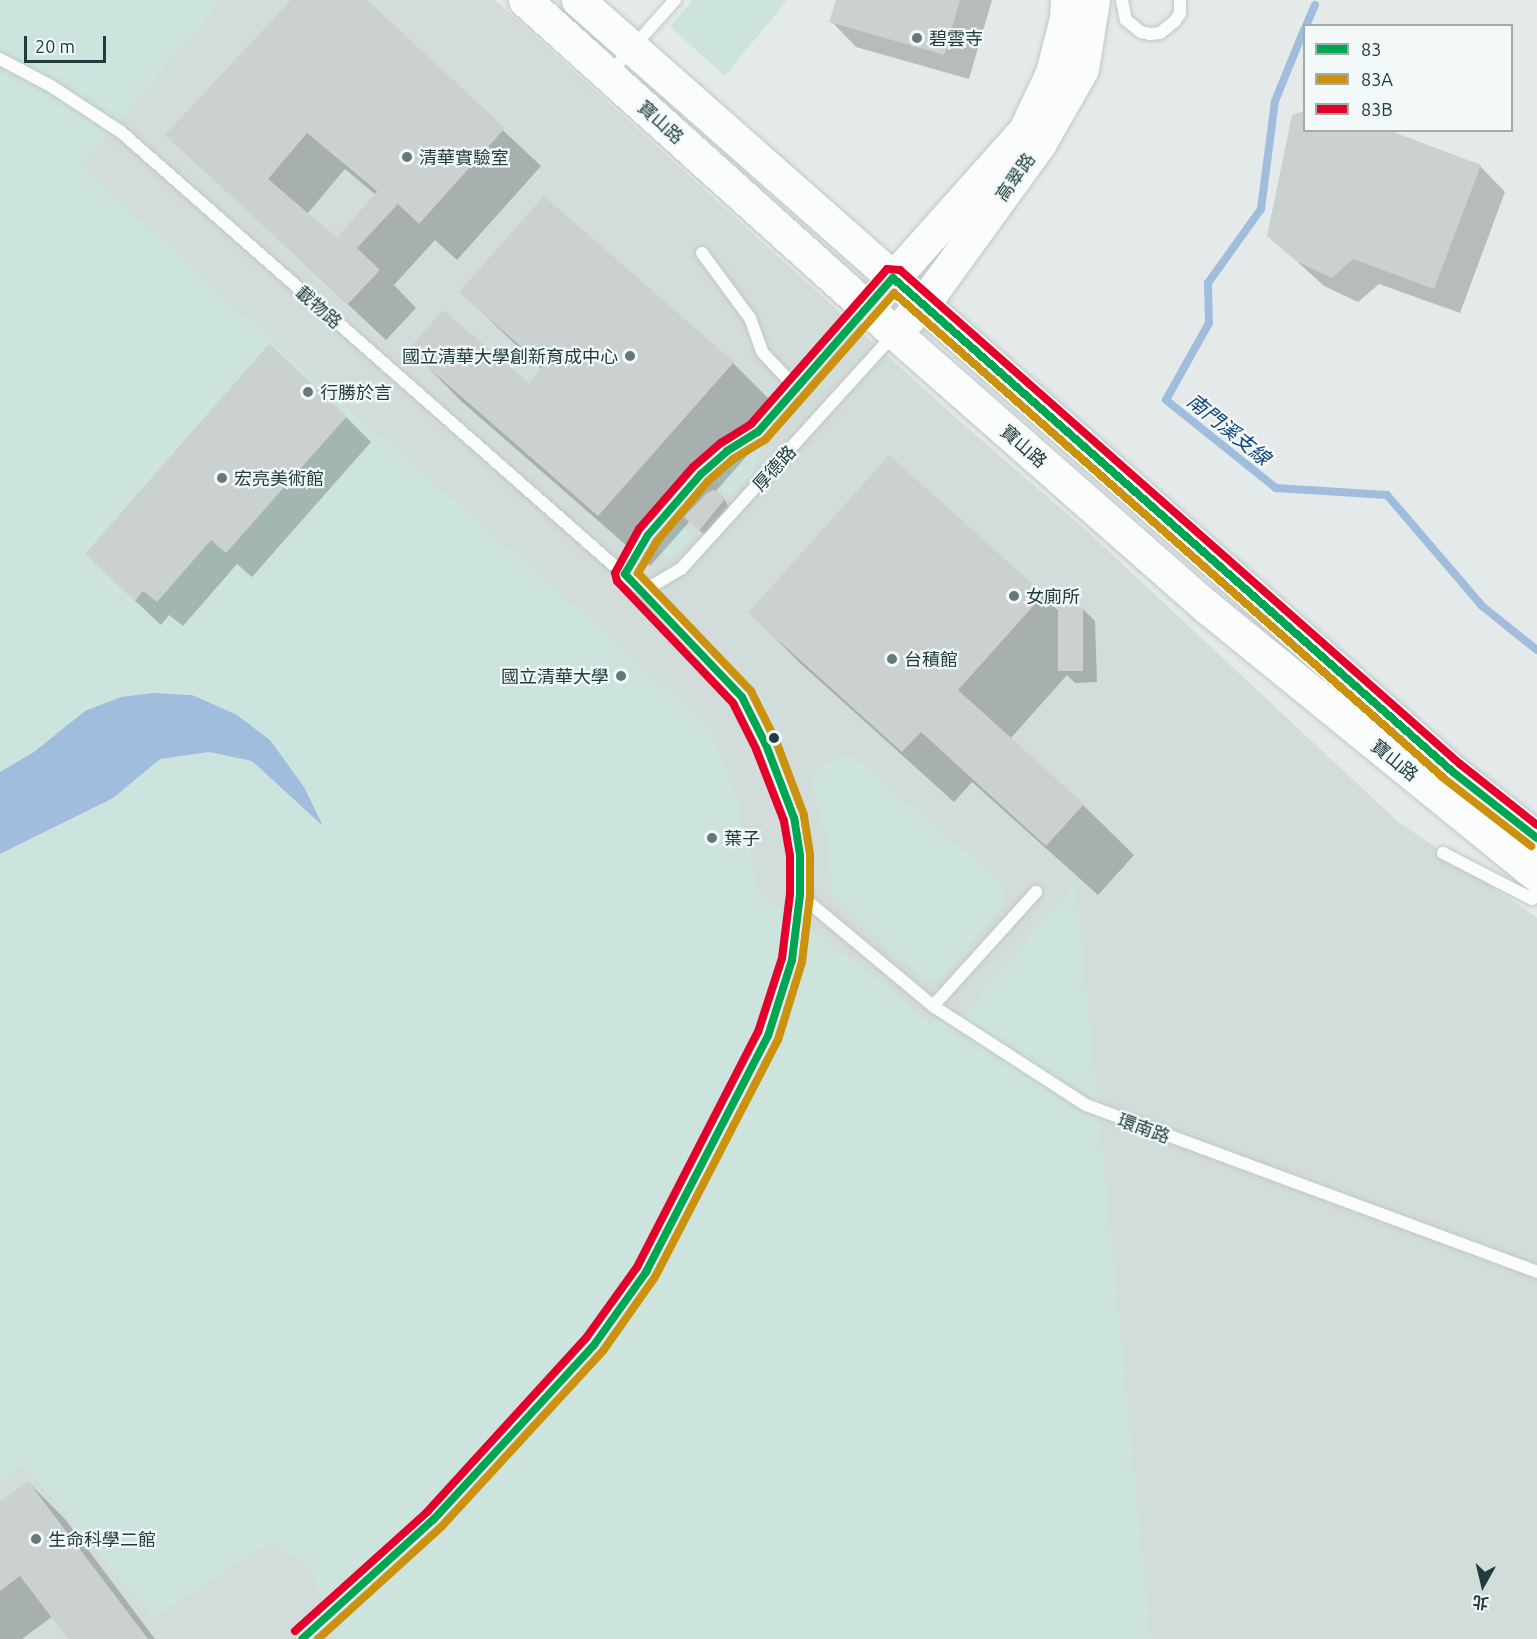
<!DOCTYPE html>
<html>
<head>
<meta charset="utf-8">
<style>
  body { margin:0 }
  #map { position:relative; width:1537px; height:1639px; overflow:hidden; background:#e4eaea; font-family:Ubuntu,"Noto Sans TC",sans-serif }
  div>[style] { position:absolute }
  [style*='--x'] { left:calc(var(--x)*1px); top:calc(var(--y)*1px); width:calc(var(--w)*1px); rotate:calc(var(--a)*1deg) }
  .built>* { inset:0; background:#d1dcdb }
  .green>* { inset:0; background:#cce4dd }
  .water>* { inset:0; background:#a1bddd }
  .shadow>* { inset:0; background:#0003 }
  .stream>* { height:8px; margin:-4px; padding:0 4px; transform-origin:4px; border-radius:4px; background:#a1bddd }
  .building>* { inset:0; background:#cbd1d1; transform-origin:0 0 }
  .roads { filter:drop-shadow(0 0 2px #c1c7c7) drop-shadow(0 0 2px #c1c7c7) }
  .lane>* { height:12px; margin:-6px; padding:0 6px; transform-origin:6px; border-radius:6px; background:#fbfcfc }
  .secondary>* { height:33px; margin:-16.5px; padding:0 16.5px; transform-origin:16.5px; border-radius:16.5px; background:#fbfcfc }
  .bus-1>* { height:8px; margin:-4px; padding:0 4px; transform-origin:4px; border-radius:4px; background:#00a651 }
  .bus-2>* { height:8px; margin:-4px; padding:0 4px; transform-origin:4px; border-radius:4px; background:#cc910d }
  .bus-3>* { height:8px; margin:-4px; padding:0 4px; transform-origin:4px; border-radius:4px; background:#e4002b }
  .dots>* { width:16px; height:16px; translate:-50% -50%; box-sizing:border-box; border:3px solid #f2f9f8; border-radius:50% }
  span { translate:-50% -50%; white-space:nowrap; text-align:center; line-height:1.15; -webkit-text-stroke:4.5px #f2f9f8; paint-order:stroke }
  .poi-label { font-size:18px; color:#203c3f }
  .left { translate:0 -50%; text-align:left }
  .right { translate:-100% -50%; text-align:right }
  .street-label { font-size:18px; color:#203c3f }
  .water-label { font-size:20px; color:#144580; font-style:italic }
  .legend { position:absolute; left:1303px; top:24px; width:210px; height:108px; box-sizing:border-box; background:#f2f9f8; border:2px solid #9eadae; margin:0; padding:8px 10px; list-style:none; font-size:18px; color:#203c3f }
  .legend li { display:flex; align-items:center; gap:12px; height:30px }
  .legend b { width:30px; border:2px solid #9eadae }
  .north { position:absolute; left:1453px; top:1555px; width:60px; height:60px; -webkit-text-stroke:4px #f2f9f8; paint-order:stroke; rotate:188deg; font-size:16px; font-weight:700; line-height:24px; text-align:center; color:#203c3f }
  .north::after { content:''; display:block; margin:auto; width:21px; height:27px; background:#203c3f; clip-path:polygon(50% 0,100% 100%,50% 72%,0 100%) }
  .scale { position:absolute; left:24px; top:36px; width:82px; height:27px; box-sizing:border-box; border:3px solid #203c3f; border-top:0; padding-left:8px; font-size:18px; line-height:21px; white-space:nowrap; color:#203c3f; -webkit-text-stroke:4px #f2f9f8; paint-order:stroke }
</style>
</head>
<body>
<div id="map">
  <div class="built">
    <i style="clip-path:polygon(0 0,495px 0,965px 426px,1088px 532px,1396px 820px,1537px 918px,1537px 1639px,0 1639px)"></i>
  </div>
  <div class="green">
    <i style="clip-path:polygon(0 0,222px 0,80px 165px,259px 330px,621px 647px,710px 731px,736px 794px,759px 893px,875px 978px,928px 1022px,967px 1011px,1076px 883px,1151px 1639px,336px 1639px,309px 1566px,270px 1542px,153px 1618px,23px 1465px,0 1482px)"></i>
    <i style="clip-path:polygon(693px 0,787px 0,725px 76px,670px 27px)"></i>
    <i style="clip-path:polygon(763px 446px,751px 475px,731px 497px,715px 482px,737px 461px)"></i>
    <i style="clip-path:polygon(680px 522px,693px 535px,674px 557px,667px 558px,658px 548px,660px 543px)"></i>
    <i style="clip-path:polygon(849px 754px,1004px 885px,1003px 904px,942px 978px,924px 979px,831px 894px,829px 846px,810px 782px,822px 766px)"></i>
  </div>
  <div class="water">
    <i style="clip-path:polygon(153px 693px,192px 695px,237px 715px,270px 740px,304px 787px,323px 826px,252px 761px,209px 752px,160px 759px,113px 798px,0 854px,0 772px,34px 752px,85px 711px,121px 697px)"></i>
  </div>
  <div class="shadow">
    <i style="clip-path:polygon(evenodd,293px 0,364px 0,541px 166px,457px 260px,435px 240px,394px 285px,416px 308px,386px 340px,167px 135px,293px 0,345px 169px,376px 195px,337px 240px,307px 214px,345px 169px)"></i>
    <i style="clip-path:polygon(837px 0,992px 0,969px 79px,856px 47px,831px 21px)"></i>
    <i style="clip-path:polygon(1304px 113px,1304px 130px,1480px 166px,1505px 192px,1460px 313px,1379px 284px,1358px 302px,1324px 286px,1269px 236px,1293px 116px)"></i>
    <i style="clip-path:polygon(544px 198px,733px 363px,784px 414px,715px 492px,721px 494px,729px 507px,705px 535px,690px 521px,650px 566px,461px 401px,411px 350px,529px 385px,542px 370px,461px 292px)"></i>
    <i style="clip-path:polygon(346px 417px,371px 442px,252px 577px,237px 564px,183px 626px,169px 615px,161px 625px,112px 579px)"></i>
    <i style="clip-path:polygon(889px 457px,1060px 612px,1082px 608px,1095px 621px,1097px 682px,1075px 683px,1067px 675px,1010px 739px,1083px 805px,1134px 855px,1098px 895px,972px 782px,954px 802px,801px 664px,750px 613px)"></i>
    <i style="clip-path:polygon(28px 1482px,65px 1519px,155px 1639px,70px 1639px,53px 1616px,22px 1639px,0 1639px,0 1504px)"></i>
  </div>
  <div class="stream">
    <i style="--x:1306;--y:26;--w:23;--a:-67"></i>
    <i style="--x:1304;--y:30;--w:77;--a:112.2"></i>
    <i style="--x:1275;--y:101;--w:109;--a:97.4"></i>
    <i style="--x:1261;--y:209;--w:91;--a:125.6"></i>
    <i style="--x:1208;--y:283;--w:40;--a:88.6"></i>
    <i style="--x:1209;--y:323;--w:88;--a:119.2"></i>
    <i style="--x:1166;--y:400;--w:141;--a:38.7"></i>
    <i style="--x:1276;--y:488;--w:111;--a:3.6"></i>
    <i style="--x:1387;--y:495;--w:146;--a:49.4"></i>
    <i style="--x:1482;--y:606;--w:70;--a:38.7"></i>
  </div>
  <div class="building">
    <i style="clip-path:polygon(evenodd,291px 0,367px 0,505px 128px,419px 224px,398px 204px,357px 248px,380px 270px,348px 304px,165px 135px,291px 0,307px 133px,377px 191px,337px 238px,268px 179px,307px 133px)"></i>
    <i style="clip-path:polygon(836px 0,960px 0,944px 55px,829px 22px)"></i>
    <i style="clip-path:polygon(1304px 111px,1304px 130px,1388px 130px,1481px 165px,1434px 289px,1353px 259px,1332px 278px,1296px 261px,1267px 236px,1292px 115px)"></i>
    <i style="clip-path:polygon(544px 196px,734px 362px,598px 516px,408px 350px,443px 310px,529px 383px,543px 366px,459px 292px)"></i>
    <i style="clip-path:polygon(269px 344px,347px 416px,226px 553px,211px 540px,157px 602px,143px 591px,135px 601px,85px 554px)"></i>
    <i style="clip-path:polygon(889px 455px,1044px 594px,958px 690px,1084px 804px,1046px 846px,921px 732px,902px 752px,748px 613px)"></i>
    <i style="clip-path:polygon(713px 490px,721px 493px,724px 500px,699px 531px,684px 517px,706px 494px)"></i>
    <i style="left:1058px;top:607px;width:25px;height:64px"></i>
    <i style="clip-path:polygon(28px 1481px,148px 1639px,68px 1639px,20px 1576px,0 1591px,0 1502px)"></i>
  </div>
  <div class="roads">
    <div class="lane">
      <i style="--x:1122;--y:0;--w:20;--a:79"></i>
      <i style="--x:1126;--y:20;--w:19;--a:39"></i>
      <i style="--x:1141;--y:32;--w:9;--a:13"></i>
      <i style="--x:1150;--y:34;--w:10;--a:-6"></i>
      <i style="--x:1160;--y:33;--w:19;--a:-39"></i>
      <i style="--x:1175;--y:21;--w:9;--a:-58"></i>
      <i style="--x:1180;--y:13;--w:13;--a:-90"></i>
      <i style="--x:0;--y:59;--w:58;--a:27.9"></i>
      <i style="--x:51;--y:86;--w:84;--a:33.3"></i>
      <i style="--x:121;--y:132;--w:695;--a:41.33"></i>
      <i style="--x:643;--y:591;--w:145;--a:47"></i>
      <i style="--x:742;--y:697;--w:54;--a:63.4"></i>
      <i style="--x:766;--y:745;--w:78;--a:69"></i>
      <i style="--x:794;--y:818;--w:37;--a:81"></i>
      <i style="--x:800;--y:855;--w:40;--a:90"></i>
      <i style="--x:800;--y:895;--w:65;--a:97"></i>
      <i style="--x:792;--y:960;--w:80;--a:107.5"></i>
      <i style="--x:768;--y:1036;--w:266;--a:117.3"></i>
      <i style="--x:646;--y:1272;--w:90;--a:125.5"></i>
      <i style="--x:594;--y:1345;--w:236;--a:132.6"></i>
      <i style="--x:434;--y:1519;--w:178;--a:137.7"></i>
      <i style="--x:610;--y:73;--w:98;--a:-48.3"></i>
      <i style="--x:702;--y:253;--w:81;--a:53.6"></i>
      <i style="--x:750;--y:318;--w:37;--a:70"></i>
      <i style="--x:763;--y:353;--w:47;--a:46.7"></i>
      <i style="--x:625;--y:574;--w:45;--a:-59.5"></i>
      <i style="--x:648;--y:535;--w:81;--a:-49"></i>
      <i style="--x:701;--y:474;--w:35;--a:-41"></i>
      <i style="--x:727;--y:451;--w:36;--a:-32"></i>
      <i style="--x:758;--y:432;--w:164;--a:-48.9"></i>
      <i style="--x:643;--y:591;--w:44;--a:-30.1"></i>
      <i style="--x:681;--y:569;--w:319;--a:-47.8"></i>
      <i style="--x:1443;--y:853;--w:100;--a:27.3"></i>
      <i style="--x:1532;--y:899;--w:12;--a:-66"></i>
      <i style="--x:800;--y:895;--w:173;--a:39.8"></i>
      <i style="--x:933;--y:1006;--w:182;--a:32.9"></i>
      <i style="--x:1086;--y:1105;--w:481;--a:20.3"></i>
      <i style="--x:933;--y:1006;--w:154;--a:-47.9"></i>
    </div>
    <div class="secondary">
      <i style="--x:525;--y:0;--w:498;--a:42"></i>
      <i style="--x:895;--y:333;--w:415;--a:41.3"></i>
      <i style="--x:1207;--y:607;--w:425;--a:39.1"></i>
      <i style="--x:578;--y:0;--w:1167;--a:41.42"></i>
      <i style="--x:1453;--y:772;--w:107;--a:38.2"></i>
      <i style="--x:879;--y:294;--w:220;--a:-48.3"></i>
      <i style="--x:1025;--y:130;--w:63;--a:-64.7"></i>
      <i style="--x:1052;--y:73;--w:57;--a:-75.7"></i>
      <i style="--x:1066;--y:18;--w:18;--a:-87"></i>
      <i style="--x:909;--y:318;--w:35;--a:-49"></i>
      <i style="--x:932;--y:292;--w:183;--a:-54.1"></i>
      <i style="--x:1039;--y:144;--w:86;--a:-60.2"></i>
      <i style="--x:1082;--y:69;--w:70;--a:-80.9"></i>
    </div>
  </div>
  <div class="bus-1">
    <i style="--x:302;--y:1639;--w:178;--a:-42.3"></i>
    <i style="--x:434;--y:1519;--w:236;--a:-47.4"></i>
    <i style="--x:594;--y:1345;--w:90;--a:-54.5"></i>
    <i style="--x:646;--y:1272;--w:266;--a:-62.7"></i>
    <i style="--x:768;--y:1036;--w:80;--a:-72.5"></i>
    <i style="--x:792;--y:960;--w:65;--a:-83"></i>
    <i style="--x:800;--y:895;--w:40;--a:-90"></i>
    <i style="--x:800;--y:855;--w:37;--a:-99"></i>
    <i style="--x:794;--y:818;--w:78;--a:-111"></i>
    <i style="--x:766;--y:745;--w:54;--a:-116.6"></i>
    <i style="--x:742;--y:697;--w:170;--a:-133.6"></i>
    <i style="--x:625;--y:574;--w:45;--a:-59.5"></i>
    <i style="--x:648;--y:535;--w:81;--a:-49"></i>
    <i style="--x:701;--y:474;--w:35;--a:-41"></i>
    <i style="--x:727;--y:451;--w:36;--a:-32"></i>
    <i style="--x:758;--y:432;--w:205;--a:-48.8"></i>
    <i style="--x:893;--y:278;--w:747;--a:41.42"></i>
    <i style="--x:1453;--y:772;--w:107;--a:38.2"></i>
  </div>
  <div class="bus-2">
    <i style="--x:318;--y:1639;--w:168;--a:-42.3"></i>
    <i style="--x:442;--y:1526;--w:238;--a:-47.4"></i>
    <i style="--x:603;--y:1351;--w:90;--a:-54.9"></i>
    <i style="--x:655;--y:1277;--w:267;--a:-62.6"></i>
    <i style="--x:778;--y:1040;--w:82;--a:-72.9"></i>
    <i style="--x:802;--y:962;--w:66;--a:-83.1"></i>
    <i style="--x:810;--y:896;--w:42;--a:-90"></i>
    <i style="--x:810;--y:854;--w:39;--a:-99"></i>
    <i style="--x:804;--y:815;--w:79;--a:-110.7"></i>
    <i style="--x:776;--y:741;--w:56;--a:-116.6"></i>
    <i style="--x:751;--y:691;--w:163;--a:-133.8"></i>
    <i style="--x:638;--y:573;--w:37;--a:-59"></i>
    <i style="--x:657;--y:541;--w:79;--a:-49.6"></i>
    <i style="--x:708;--y:481;--w:33;--a:-41"></i>
    <i style="--x:733;--y:459;--w:37;--a:-31"></i>
    <i style="--x:765;--y:440;--w:196;--a:-48.7"></i>
    <i style="--x:894;--y:293;--w:736;--a:41.42"></i>
    <i style="--x:1446;--y:780;--w:108;--a:37.8"></i>
  </div>
  <div class="bus-3">
    <i style="--x:295;--y:1631;--w:178;--a:-42"></i>
    <i style="--x:427;--y:1512;--w:236;--a:-47.6"></i>
    <i style="--x:586;--y:1338;--w:87;--a:-54.3"></i>
    <i style="--x:637;--y:1267;--w:264;--a:-62.8"></i>
    <i style="--x:758;--y:1032;--w:78;--a:-72"></i>
    <i style="--x:782;--y:958;--w:64;--a:-82.9"></i>
    <i style="--x:790;--y:894;--w:38;--a:-90"></i>
    <i style="--x:790;--y:856;--w:36;--a:-100"></i>
    <i style="--x:784;--y:821;--w:77;--a:-111.3"></i>
    <i style="--x:756;--y:749;--w:51;--a:-116.6"></i>
    <i style="--x:733;--y:703;--w:168;--a:-133.6"></i>
    <i style="--x:617;--y:581;--w:8;--a:-104"></i>
    <i style="--x:615;--y:573;--w:50;--a:-61.4"></i>
    <i style="--x:639;--y:529;--w:82;--a:-48.9"></i>
    <i style="--x:693;--y:467;--w:37;--a:-41"></i>
    <i style="--x:721;--y:443;--w:36;--a:-32"></i>
    <i style="--x:751;--y:424;--w:206;--a:-48.7"></i>
    <i style="--x:887;--y:269;--w:13;--a:4"></i>
    <i style="--x:900;--y:270;--w:747;--a:41.42"></i>
    <i style="--x:1460;--y:764;--w:98;--a:38.4"></i>
  </div>
  <div class="dots">
    <i style="left:917px;top:38px;background:#65797b"></i>
    <i style="left:407px;top:157px;background:#65797b"></i>
    <i style="left:630px;top:356px;background:#65797b"></i>
    <i style="left:308px;top:392px;background:#65797b"></i>
    <i style="left:222px;top:478px;background:#65797b"></i>
    <i style="left:1014px;top:596px;background:#65797b"></i>
    <i style="left:892px;top:659px;background:#65797b"></i>
    <i style="left:621px;top:676px;background:#65797b"></i>
    <i style="left:774px;top:738px;background:#203c3f"></i>
    <i style="left:712px;top:838px;background:#65797b"></i>
    <i style="left:36px;top:1539px;background:#65797b"></i>
  </div>
  <div class="poi-label">
    <span class="left" style="left:929px;top:38px">碧雲寺</span>
    <span class="left" style="left:419px;top:157px">清華實驗室</span>
    <span class="right" style="left:618px;top:356px">國立清華大學創新育成中心</span>
    <span class="left" style="left:320px;top:392px">行勝於言</span>
    <span class="left" style="left:234px;top:478px">宏亮美術館</span>
    <span class="left" style="left:1026px;top:596px">女廁所</span>
    <span class="left" style="left:904px;top:659px">台積館</span>
    <span class="right" style="left:609px;top:676px">國立清華大學</span>
    <span class="left" style="left:724px;top:838px">葉子</span>
    <span class="left" style="left:48px;top:1539px">生命科學二館</span>
  </div>
  <div class="street-label">
    <span style="left:661px;top:122px;rotate:42deg">寶山路</span>
    <span style="left:1015px;top:177px;rotate:-55deg">高翠路</span>
    <span style="left:319px;top:307px;rotate:41deg">載物路</span>
    <span style="left:1024px;top:446px;rotate:41deg">寶山路</span>
    <span style="left:774px;top:468px;rotate:-48deg">厚德路</span>
    <span style="left:1395px;top:760px;rotate:39deg">寶山路</span>
    <span style="left:1144px;top:1128px;rotate:20deg">環南路</span>
  </div>
  <div class="water-label">
    <span style="left:1229px;top:429px;rotate:39deg">南門溪支線</span>
  </div>
  <ul class="legend">
  <li><b style="height:8px;background:#00a651"></b>83</li>
  <li><b style="height:8px;background:#cc910d"></b>83A</li>
  <li><b style="height:8px;background:#e4002b"></b>83B</li>
  </ul>
  <div class="north">北</div>
  <div class="scale">20 m</div>
</div>
</body>
</html>
